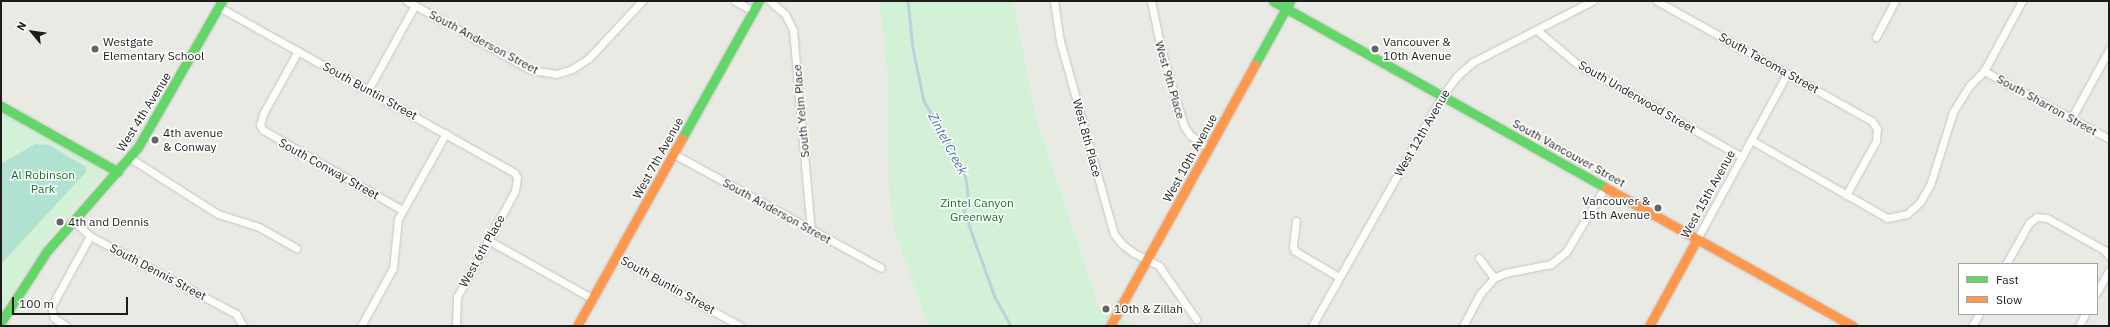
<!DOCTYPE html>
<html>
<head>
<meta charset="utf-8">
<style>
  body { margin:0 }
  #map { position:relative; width:2110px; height:327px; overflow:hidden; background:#eaeae5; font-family:"IBM Plex Sans",sans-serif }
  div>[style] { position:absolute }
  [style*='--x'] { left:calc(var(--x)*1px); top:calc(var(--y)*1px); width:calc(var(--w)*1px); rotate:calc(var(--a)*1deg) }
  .park>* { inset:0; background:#d3f1d6 }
  .pitch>* { inset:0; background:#b1e1d1 }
  .stream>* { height:2.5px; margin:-1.25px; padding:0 1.25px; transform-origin:1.25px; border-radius:1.25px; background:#b9d2dd }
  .roads { filter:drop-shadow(0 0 1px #c3c3c1) drop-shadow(0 0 1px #c3c3c1) }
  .street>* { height:7px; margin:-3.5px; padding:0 3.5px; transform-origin:3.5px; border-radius:3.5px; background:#fcfcfb }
  .fast>* { height:9px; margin:-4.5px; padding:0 4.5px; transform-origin:4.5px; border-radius:4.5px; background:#63d668 }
  .slow>* { height:9px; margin:-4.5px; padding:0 4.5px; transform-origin:4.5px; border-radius:4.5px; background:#ff974d }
  .dots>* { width:11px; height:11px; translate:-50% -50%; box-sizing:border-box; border:2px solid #fff; border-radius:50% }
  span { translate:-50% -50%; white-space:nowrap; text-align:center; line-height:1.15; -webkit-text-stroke:3px #fff; paint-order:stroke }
  .poi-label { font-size:12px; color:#1c1c1c }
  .left { translate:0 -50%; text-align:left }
  .right { translate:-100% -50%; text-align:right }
  .street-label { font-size:12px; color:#1c1c1c }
  .park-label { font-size:12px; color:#107522 }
  .water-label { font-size:13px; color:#4e72a7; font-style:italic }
  .frame { position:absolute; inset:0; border:2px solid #1c1c1c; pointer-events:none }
  .legend { position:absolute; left:1958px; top:263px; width:140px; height:52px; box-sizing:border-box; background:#fff; border:1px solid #a4a4a4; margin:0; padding:5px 7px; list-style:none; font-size:12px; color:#1c1c1c }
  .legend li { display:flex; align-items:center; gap:8px; height:20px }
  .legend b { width:20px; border:1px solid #a4a4a4 }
  .north { position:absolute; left:12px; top:12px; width:40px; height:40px; -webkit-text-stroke:3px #fff; paint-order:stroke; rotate:299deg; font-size:11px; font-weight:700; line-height:16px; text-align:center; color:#1c1c1c }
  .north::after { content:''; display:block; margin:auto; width:14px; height:18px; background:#1c1c1c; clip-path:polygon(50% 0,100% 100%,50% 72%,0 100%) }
  .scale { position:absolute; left:12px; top:297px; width:116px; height:18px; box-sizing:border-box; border:2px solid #1c1c1c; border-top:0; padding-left:5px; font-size:12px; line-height:14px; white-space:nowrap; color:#1c1c1c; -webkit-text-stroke:3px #fff; paint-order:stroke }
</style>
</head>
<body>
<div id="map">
  <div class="park">
    <i style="clip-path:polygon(879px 1px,1013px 1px,1036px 118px,1099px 307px,1135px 326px,928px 326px,894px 228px,889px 193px,888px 78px)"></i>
    <i style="clip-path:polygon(1px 112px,101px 167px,103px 175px,47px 241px,1px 308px)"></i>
  </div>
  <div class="pitch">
    <i style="clip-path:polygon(35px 144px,49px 145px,86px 167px,86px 172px,1px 264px,1px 164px)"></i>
  </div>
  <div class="stream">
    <i style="--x:908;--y:1;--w:47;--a:83.9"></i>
    <i style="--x:913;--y:48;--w:54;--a:78.3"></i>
    <i style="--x:924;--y:101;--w:69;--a:59.3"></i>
    <i style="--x:959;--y:160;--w:19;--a:69"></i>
    <i style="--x:966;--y:178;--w:23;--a:83"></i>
    <i style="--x:969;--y:201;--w:11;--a:117"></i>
    <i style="--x:964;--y:211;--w:91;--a:70.2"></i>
    <i style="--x:995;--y:297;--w:33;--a:61"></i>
  </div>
  <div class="roads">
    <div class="street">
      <i style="--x:407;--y:1;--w:142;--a:29.1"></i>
      <i style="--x:531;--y:70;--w:25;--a:9"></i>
      <i style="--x:556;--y:74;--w:17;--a:-17"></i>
      <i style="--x:572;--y:69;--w:20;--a:-33"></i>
      <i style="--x:589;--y:58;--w:78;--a:-47.1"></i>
      <i style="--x:735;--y:1;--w:21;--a:29"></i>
      <i style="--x:770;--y:1;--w:20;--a:41"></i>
      <i style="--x:785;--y:14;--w:18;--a:63"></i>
      <i style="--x:793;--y:30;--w:201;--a:84.9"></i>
      <i style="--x:1054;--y:1;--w:40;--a:81.5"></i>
      <i style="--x:1060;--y:41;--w:200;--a:74.4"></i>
      <i style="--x:1114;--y:234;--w:13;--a:51"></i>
      <i style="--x:1122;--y:244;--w:15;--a:37"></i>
      <i style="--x:1134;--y:253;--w:28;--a:27"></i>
      <i style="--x:1159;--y:266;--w:65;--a:55.1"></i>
      <i style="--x:1151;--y:1;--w:49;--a:78.2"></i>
      <i style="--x:1161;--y:49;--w:80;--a:73.4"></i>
      <i style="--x:1184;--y:126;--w:11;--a:56"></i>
      <i style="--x:1190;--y:135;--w:23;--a:34"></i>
      <i style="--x:1657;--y:1;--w:246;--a:29.2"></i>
      <i style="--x:1872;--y:121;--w:9;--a:58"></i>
      <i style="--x:1877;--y:129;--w:12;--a:95"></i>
      <i style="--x:1876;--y:141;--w:62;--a:119.1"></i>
      <i style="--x:219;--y:7;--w:339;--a:29.3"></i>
      <i style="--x:515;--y:173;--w:5;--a:68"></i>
      <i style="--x:517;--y:178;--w:13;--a:99"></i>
      <i style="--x:515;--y:191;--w:121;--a:118.7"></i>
      <i style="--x:457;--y:297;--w:29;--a:92"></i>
      <i style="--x:1538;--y:31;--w:50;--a:40.1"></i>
      <i style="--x:1576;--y:63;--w:191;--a:29.5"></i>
      <i style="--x:1876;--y:37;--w:41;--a:-62.2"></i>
      <i style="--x:298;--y:51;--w:72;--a:119.1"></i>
      <i style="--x:263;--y:114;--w:11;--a:105"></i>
      <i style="--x:260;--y:125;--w:6;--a:59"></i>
      <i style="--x:263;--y:130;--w:160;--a:29.9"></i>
      <i style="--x:1984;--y:71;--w:142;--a:28.5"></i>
      <i style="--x:368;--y:90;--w:97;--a:-61.1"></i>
      <i style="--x:2071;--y:119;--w:79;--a:-61.2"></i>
      <i style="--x:1751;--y:140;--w:157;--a:29.8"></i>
      <i style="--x:1887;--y:218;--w:20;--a:-11"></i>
      <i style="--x:1907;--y:214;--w:18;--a:-43"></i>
      <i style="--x:1920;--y:202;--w:20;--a:-60"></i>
      <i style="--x:1930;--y:185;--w:77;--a:-72.5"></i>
      <i style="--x:1953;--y:112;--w:31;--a:-58"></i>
      <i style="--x:1969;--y:86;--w:21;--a:-45"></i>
      <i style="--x:1984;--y:71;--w:80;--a:-61.5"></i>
      <i style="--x:674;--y:154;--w:236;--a:28.8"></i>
      <i style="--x:130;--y:158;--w:104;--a:32.5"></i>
      <i style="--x:218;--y:214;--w:43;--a:17.6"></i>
      <i style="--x:259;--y:227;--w:43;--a:29.6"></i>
      <i style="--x:74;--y:221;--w:22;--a:43"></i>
      <i style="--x:90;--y:236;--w:166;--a:28.1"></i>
      <i style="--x:236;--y:314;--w:14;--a:60"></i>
      <i style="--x:1296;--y:221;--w:26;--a:97"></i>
      <i style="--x:1293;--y:247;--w:4;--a:63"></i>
      <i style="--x:1295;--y:251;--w:51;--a:30.6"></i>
      <i style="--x:1697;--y:239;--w:188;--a:-61.4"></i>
      <i style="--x:488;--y:240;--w:120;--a:29.3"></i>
      <i style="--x:616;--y:257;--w:142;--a:29.1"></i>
      <i style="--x:1479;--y:258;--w:25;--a:53"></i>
      <i style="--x:2006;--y:264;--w:47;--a:-60.7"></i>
      <i style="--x:2029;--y:223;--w:10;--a:-37"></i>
      <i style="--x:2037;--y:217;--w:10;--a:6"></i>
      <i style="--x:2047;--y:218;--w:65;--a:29.3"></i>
      <i style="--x:2104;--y:250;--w:8;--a:50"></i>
      <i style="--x:2097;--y:292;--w:25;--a:-61"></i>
      <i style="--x:66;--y:326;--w:14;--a:-146"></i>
      <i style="--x:54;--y:318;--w:11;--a:-105"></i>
      <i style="--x:51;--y:307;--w:81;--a:-61.2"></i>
      <i style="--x:361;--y:326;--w:66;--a:-61.1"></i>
      <i style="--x:393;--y:268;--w:49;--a:-84.2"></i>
      <i style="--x:398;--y:219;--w:98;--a:-60.8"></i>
      <i style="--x:1312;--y:326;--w:264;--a:-60.5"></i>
      <i style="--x:1442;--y:96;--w:25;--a:-53"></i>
      <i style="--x:1457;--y:76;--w:21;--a:-41"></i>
      <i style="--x:1473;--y:62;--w:134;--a:-27.1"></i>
      <i style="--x:1463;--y:326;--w:36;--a:-62"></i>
      <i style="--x:1480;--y:294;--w:21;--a:-49"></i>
      <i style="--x:1494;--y:278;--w:12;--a:-24"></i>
      <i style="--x:1505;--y:273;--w:47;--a:-11.1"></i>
      <i style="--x:1551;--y:264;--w:19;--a:-39"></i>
      <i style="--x:1566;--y:252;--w:76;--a:-59"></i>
      <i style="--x:1972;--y:326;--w:14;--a:-60"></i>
      <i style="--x:2079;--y:326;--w:13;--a:-63"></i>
    </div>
    <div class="fast">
      <i style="--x:1273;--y:1;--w:382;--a:29.3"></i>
      <i style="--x:1255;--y:64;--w:72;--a:-60.9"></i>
      <i style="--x:1;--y:106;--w:134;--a:29.4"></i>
      <i style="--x:682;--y:138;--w:157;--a:-60.7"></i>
      <i style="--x:1;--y:322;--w:85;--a:-57.1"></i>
      <i style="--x:47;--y:251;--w:138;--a:-48.8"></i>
      <i style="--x:138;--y:147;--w:168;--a:-60.1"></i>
    </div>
    <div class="slow">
      <i style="--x:1606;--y:188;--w:283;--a:29.2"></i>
      <i style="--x:577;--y:326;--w:215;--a:-60.8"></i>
      <i style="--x:1110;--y:326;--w:299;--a:-61"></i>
      <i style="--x:1649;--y:326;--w:99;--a:-61.1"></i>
    </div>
  </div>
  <div class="dots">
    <i style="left:95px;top:49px;background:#646462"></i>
    <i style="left:1375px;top:49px;background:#646462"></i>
    <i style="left:155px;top:140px;background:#646462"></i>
    <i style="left:1658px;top:208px;background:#646462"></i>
    <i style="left:60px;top:222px;background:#646462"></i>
    <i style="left:1106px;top:309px;background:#646462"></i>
  </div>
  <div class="poi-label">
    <span class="left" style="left:103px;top:49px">Westgate<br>Elementary School</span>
    <span class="left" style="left:1383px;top:49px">Vancouver &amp;<br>10th Avenue</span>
    <span class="left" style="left:163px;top:140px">4th avenue<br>&amp; Conway</span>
    <span class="right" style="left:1650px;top:208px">Vancouver &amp;<br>15th Avenue</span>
    <span class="left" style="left:68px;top:222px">4th and Dennis</span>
    <span class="left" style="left:1114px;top:309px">10th &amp; Zillah</span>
  </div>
  <div class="street-label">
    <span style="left:484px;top:42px;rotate:28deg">South Anderson Street</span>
    <span style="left:1769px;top:63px;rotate:29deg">South Tacoma Street</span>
    <span style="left:1170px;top:80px;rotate:74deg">West 9th Place</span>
    <span style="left:370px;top:91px;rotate:29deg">South Buntin Street</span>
    <span style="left:1637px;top:97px;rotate:30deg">South Underwood Street</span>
    <span style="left:2047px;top:105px;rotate:29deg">South Sharron Street</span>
    <span style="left:801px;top:111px;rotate:-95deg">South Yelm Place</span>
    <span style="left:144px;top:112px;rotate:-58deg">West 4th Avenue</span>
    <span style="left:1422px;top:133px;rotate:-60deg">West 12th Avenue</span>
    <span style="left:1087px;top:138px;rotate:75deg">West 8th Place</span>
    <span style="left:1569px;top:153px;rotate:29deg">South Vancouver Street</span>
    <span style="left:658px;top:158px;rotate:-61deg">West 7th Avenue</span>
    <span style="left:1190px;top:158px;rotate:-61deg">West 10th Avenue</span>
    <span style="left:329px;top:169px;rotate:29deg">South Conway Street</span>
    <span style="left:1708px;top:194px;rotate:-61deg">West 15th Avenue</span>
    <span style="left:777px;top:211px;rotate:29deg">South Anderson Street</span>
    <span style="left:482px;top:251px;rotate:-61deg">West 6th Place</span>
    <span style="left:158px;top:272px;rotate:28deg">South Dennis Street</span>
    <span style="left:668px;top:285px;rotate:29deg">South Buntin Street</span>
  </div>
  <div class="park-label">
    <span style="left:43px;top:182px">Al Robinson<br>Park</span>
    <span style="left:977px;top:210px">Zintel Canyon<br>Greenway</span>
  </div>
  <div class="water-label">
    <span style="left:947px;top:144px;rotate:62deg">Zintel Creek</span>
  </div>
  <div class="frame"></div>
  <ul class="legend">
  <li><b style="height:5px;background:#63d668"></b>Fast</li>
  <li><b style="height:5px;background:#ff974d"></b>Slow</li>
  </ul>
  <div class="north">N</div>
  <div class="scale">100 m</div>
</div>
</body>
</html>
